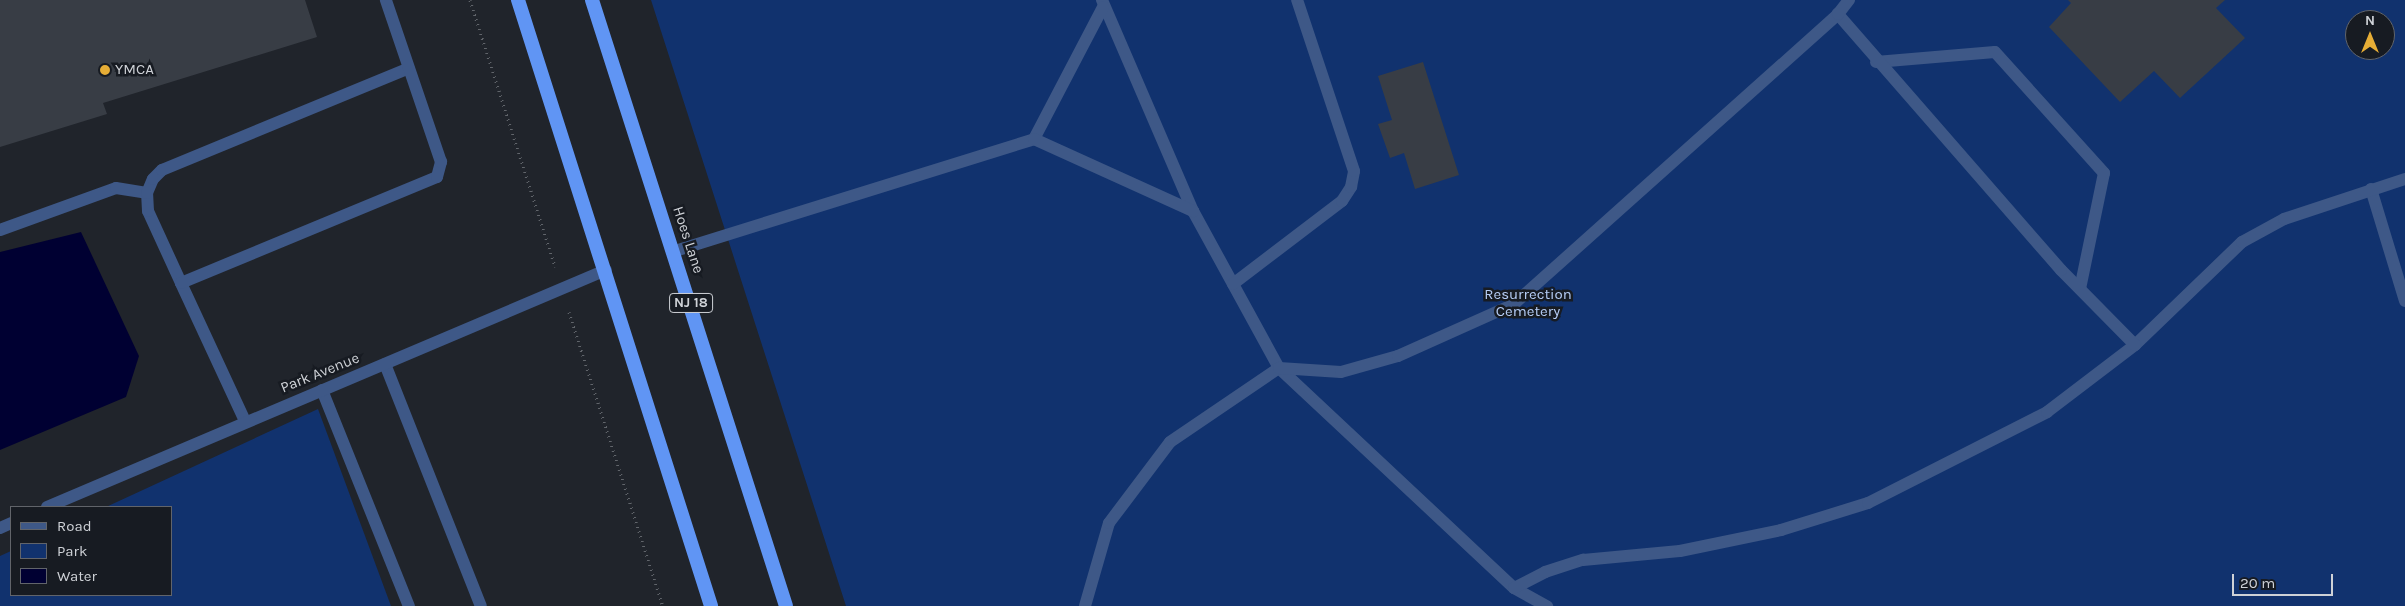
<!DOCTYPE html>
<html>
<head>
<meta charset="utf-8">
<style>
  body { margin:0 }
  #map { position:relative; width:2405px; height:606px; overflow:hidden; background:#20242b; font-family:Karla,sans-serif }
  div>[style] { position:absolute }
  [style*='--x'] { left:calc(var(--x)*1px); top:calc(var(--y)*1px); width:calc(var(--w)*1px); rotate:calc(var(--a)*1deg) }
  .green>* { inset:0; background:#11326e }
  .water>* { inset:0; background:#000032 }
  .building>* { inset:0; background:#383d45 }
  .path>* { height:3px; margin-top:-1.5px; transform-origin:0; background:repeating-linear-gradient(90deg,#61656b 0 1px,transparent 0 5px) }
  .service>* { height:12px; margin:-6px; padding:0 6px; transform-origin:6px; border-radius:6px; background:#3e5887 }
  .minor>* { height:12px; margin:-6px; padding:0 6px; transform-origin:6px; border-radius:6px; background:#3e5887 }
  .trunk>* { height:14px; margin:-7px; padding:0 7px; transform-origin:7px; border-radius:7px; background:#6095f4 }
  .dots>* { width:14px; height:14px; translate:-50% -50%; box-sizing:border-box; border:2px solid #171b22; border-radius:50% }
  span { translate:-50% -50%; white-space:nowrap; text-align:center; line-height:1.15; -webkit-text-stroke:5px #171b22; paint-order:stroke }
  .shield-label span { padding:1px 4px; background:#171b22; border:1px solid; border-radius:4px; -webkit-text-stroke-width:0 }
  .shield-label { font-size:14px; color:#cfd2d7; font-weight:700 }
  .poi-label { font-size:15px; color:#cfd2d7 }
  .left { translate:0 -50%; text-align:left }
  .street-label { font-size:15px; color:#cfd2d7 }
  .park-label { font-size:15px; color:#b6cdf6 }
  .legend { position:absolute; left:10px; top:506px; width:162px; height:90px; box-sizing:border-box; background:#171b22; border:1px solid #61646a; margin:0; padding:6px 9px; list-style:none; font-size:15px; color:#cfd2d7 }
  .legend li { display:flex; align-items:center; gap:10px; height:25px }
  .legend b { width:25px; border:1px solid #61646a }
  .north { position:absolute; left:2345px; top:10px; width:50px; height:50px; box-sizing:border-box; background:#171b22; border:1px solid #61646a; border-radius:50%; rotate:0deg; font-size:14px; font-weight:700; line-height:20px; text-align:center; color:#cfd2d7 }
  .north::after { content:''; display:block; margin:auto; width:18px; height:22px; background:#e6ad36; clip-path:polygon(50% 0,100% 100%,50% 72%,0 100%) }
  .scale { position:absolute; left:2232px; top:574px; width:101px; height:22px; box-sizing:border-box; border:2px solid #cfd2d7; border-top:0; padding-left:6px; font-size:15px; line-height:18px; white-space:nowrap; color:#cfd2d7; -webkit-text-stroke:4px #171b22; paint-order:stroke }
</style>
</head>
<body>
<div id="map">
  <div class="green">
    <i style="clip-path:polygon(evenodd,651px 0,2405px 0,2405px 606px,846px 606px,651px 0,2355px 20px,2385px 20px,2385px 50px,2355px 50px,2355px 20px)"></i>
    <i style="clip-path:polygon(318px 409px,391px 606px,0 606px,0 556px,11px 551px,11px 595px,171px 595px,171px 507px,106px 507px)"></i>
  </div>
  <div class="water">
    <i style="clip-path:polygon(81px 232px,139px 356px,126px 397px,0 450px,0 252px)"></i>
  </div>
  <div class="building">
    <i style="clip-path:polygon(0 0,305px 0,317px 37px,103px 103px,107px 114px,0 147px)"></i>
    <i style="clip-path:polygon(2068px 0,2225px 0,2216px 8px,2245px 38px,2180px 98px,2154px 71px,2120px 102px,2049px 27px,2071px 3px)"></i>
    <i style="clip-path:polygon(1423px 62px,1459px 175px,1415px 189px,1404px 153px,1390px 158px,1378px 124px,1392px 120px,1378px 76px)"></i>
  </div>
  <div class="path">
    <i style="--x:470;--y:0;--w:280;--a:72.3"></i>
    <i style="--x:569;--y:312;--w:309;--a:72.3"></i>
  </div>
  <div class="service">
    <i style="--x:1102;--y:0;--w:230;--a:66.7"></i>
    <i style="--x:1193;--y:211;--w:179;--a:61.3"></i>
    <i style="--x:1279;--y:368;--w:322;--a:43.1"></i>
    <i style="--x:1514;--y:588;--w:38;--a:29"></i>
    <i style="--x:1876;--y:62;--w:119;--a:-4.8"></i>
    <i style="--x:1995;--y:52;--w:163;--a:48"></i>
    <i style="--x:2104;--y:173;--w:118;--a:101.7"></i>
    <i style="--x:1034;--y:139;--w:149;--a:-62.4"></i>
    <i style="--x:2371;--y:189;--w:117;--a:73.1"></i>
    <i style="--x:0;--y:230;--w:123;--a:-19.9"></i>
    <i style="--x:116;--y:188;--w:31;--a:9"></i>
    <i style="--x:675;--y:251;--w:376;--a:-17.3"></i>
    <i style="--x:1034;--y:139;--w:175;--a:24.4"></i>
    <i style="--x:181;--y:283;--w:79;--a:-114.6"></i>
    <i style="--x:148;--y:211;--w:18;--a:-93"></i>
    <i style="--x:147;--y:193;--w:15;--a:-67"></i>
    <i style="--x:153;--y:179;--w:13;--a:-45"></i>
    <i style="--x:162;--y:170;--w:265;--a:-22.4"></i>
    <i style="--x:1233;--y:284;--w:137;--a:-37.3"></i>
    <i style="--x:1342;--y:201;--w:17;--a:-57"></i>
    <i style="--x:1351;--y:187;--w:16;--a:-79"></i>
    <i style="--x:1354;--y:171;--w:180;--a:-108.4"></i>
    <i style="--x:2135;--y:345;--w:149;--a:-43.9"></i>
    <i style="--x:2242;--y:242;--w:48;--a:-28.7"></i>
    <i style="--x:2284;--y:219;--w:127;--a:-18.3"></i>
    <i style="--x:385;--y:364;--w:260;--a:68.4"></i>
    <i style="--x:322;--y:390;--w:233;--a:68.1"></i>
    <i style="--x:245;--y:421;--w:152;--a:-114.9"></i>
    <i style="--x:181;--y:283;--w:277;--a:-22.5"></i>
    <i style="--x:437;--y:177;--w:16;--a:-75"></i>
    <i style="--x:441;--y:162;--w:171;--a:-108.8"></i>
    <i style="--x:1514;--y:588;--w:35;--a:-27"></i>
    <i style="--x:1545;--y:572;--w:40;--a:-18"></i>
    <i style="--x:1583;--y:560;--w:97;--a:-5.3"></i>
    <i style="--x:1680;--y:551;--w:103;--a:-11.7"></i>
    <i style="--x:1781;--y:530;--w:91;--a:-17.2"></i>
    <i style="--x:1868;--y:503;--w:201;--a:-26.9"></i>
    <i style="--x:2047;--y:412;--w:111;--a:-37.3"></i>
    <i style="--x:2135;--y:345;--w:105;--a:-134.6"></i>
    <i style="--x:2061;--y:270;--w:340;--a:-131.1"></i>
    <i style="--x:1085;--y:606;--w:86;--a:-73.9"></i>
    <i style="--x:1109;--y:523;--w:101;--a:-53"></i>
    <i style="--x:1170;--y:442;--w:132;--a:-34.2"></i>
    <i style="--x:1279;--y:368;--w:62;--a:3.7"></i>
    <i style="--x:1341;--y:372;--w:59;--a:-15.7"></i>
    <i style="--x:1398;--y:356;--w:127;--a:-24.1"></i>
    <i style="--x:1514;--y:304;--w:435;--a:-41.8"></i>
    <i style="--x:1838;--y:14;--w:18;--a:-52"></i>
  </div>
  <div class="minor">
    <i style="--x:47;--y:507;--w:607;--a:-22.98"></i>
    <i style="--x:0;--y:528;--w:12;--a:-24"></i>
  </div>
  <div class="trunk">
    <i style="--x:518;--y:0;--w:636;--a:72.33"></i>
    <i style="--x:592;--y:0;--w:636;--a:72.25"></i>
  </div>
  <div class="dots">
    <i style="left:105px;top:70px;background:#e6ad36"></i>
  </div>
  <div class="shield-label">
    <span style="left:691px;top:303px">NJ 18</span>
  </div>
  <div class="poi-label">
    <span class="left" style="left:115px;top:70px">YMCA</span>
  </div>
  <div class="street-label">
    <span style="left:688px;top:240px;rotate:72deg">Hoes Lane</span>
    <span style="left:320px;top:373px;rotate:-22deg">Park Avenue</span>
  </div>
  <div class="park-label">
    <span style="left:1528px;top:303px">Resurrection<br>Cemetery</span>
  </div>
  <ul class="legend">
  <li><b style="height:6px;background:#3e5887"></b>Road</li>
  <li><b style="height:14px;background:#11326e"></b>Park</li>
  <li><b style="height:14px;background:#000032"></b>Water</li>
  </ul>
  <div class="north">N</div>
  <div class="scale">20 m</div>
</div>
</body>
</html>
